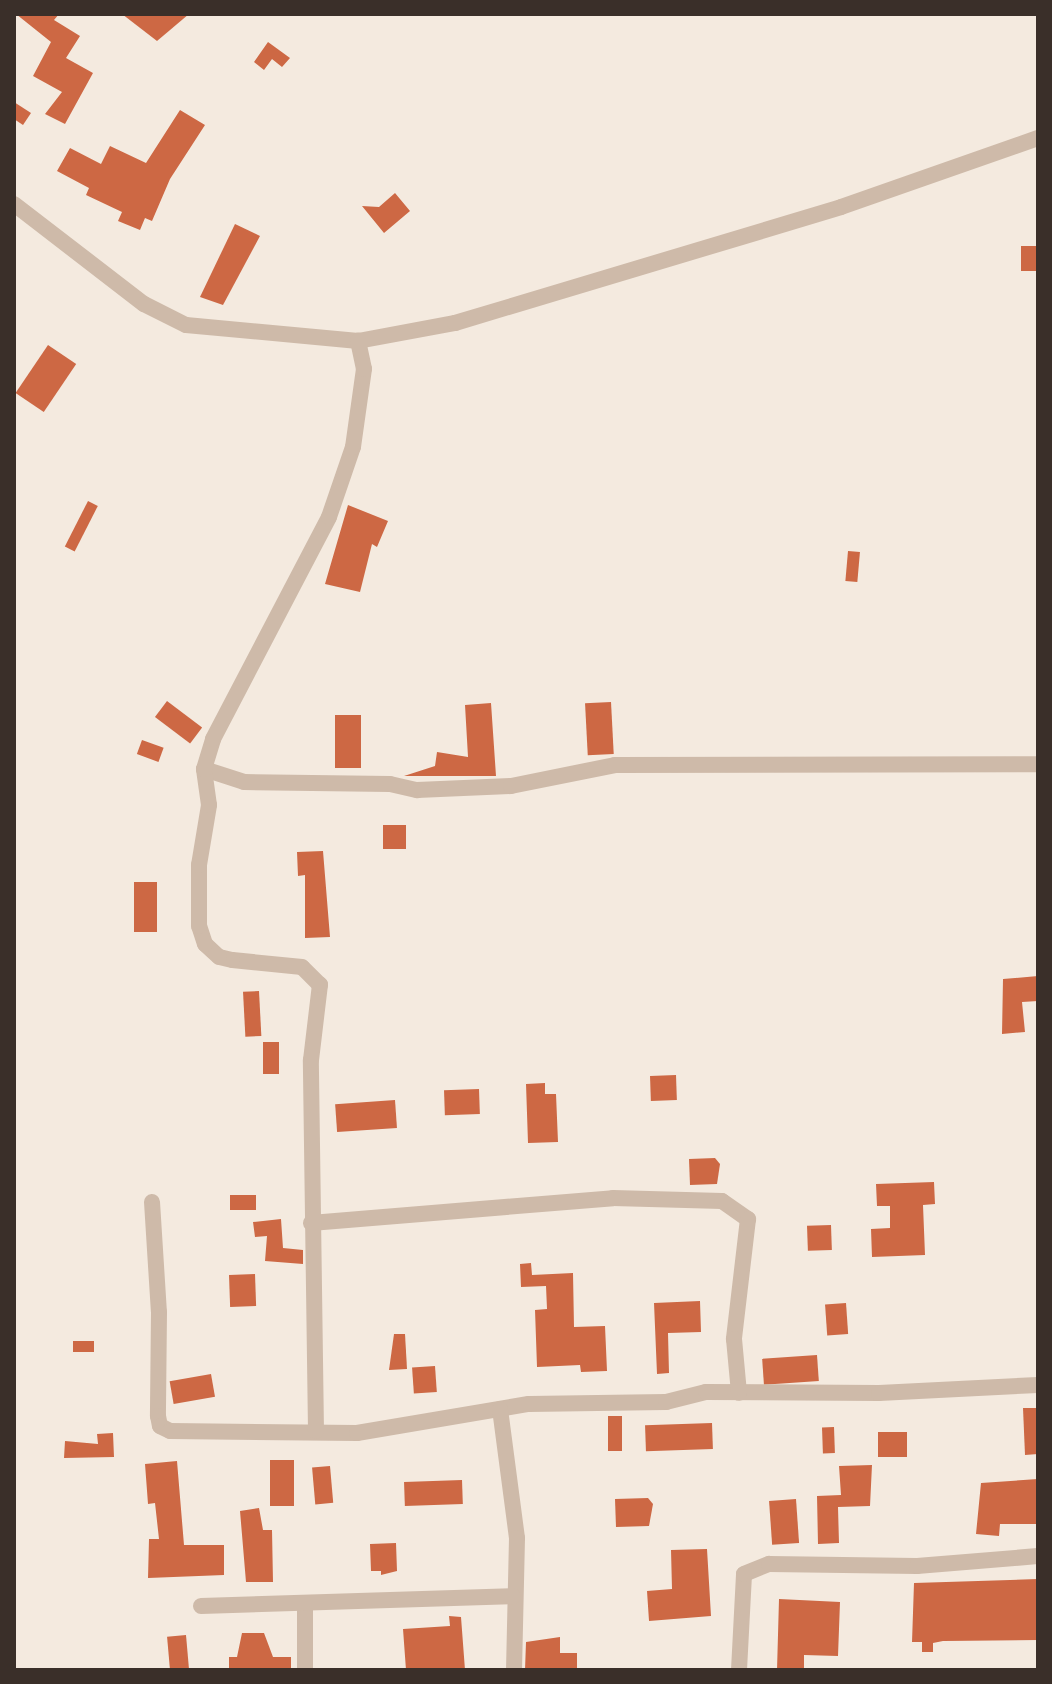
<!DOCTYPE html>
<html>
<head>
<meta charset="utf-8">
<style>
  body { margin:0 }
  #map { position:relative; width:1052px; height:1684px; overflow:hidden; background:#f4eadf; font-family:Jost,sans-serif }
  div>[style] { position:absolute }
  [style*='--x'] { left:calc(var(--x)*1px); top:calc(var(--y)*1px); width:calc(var(--w)*1px); rotate:calc(var(--a)*1deg) }
  .building>* { inset:0; background:#cd6844; transform-origin:0 0 }
  .minor>* { height:16px; margin:-8px; padding:0 8px; transform-origin:8px; border-radius:8px; background:#cebaa9 }
  span { translate:-50% -50%; white-space:nowrap; text-align:center; line-height:1.15; -webkit-text-stroke:7px #fbf4ec; paint-order:stroke }
  .frame { position:absolute; inset:0; border:16px solid #3a2f29; pointer-events:none }
</style>
</head>
<body>
<div id="map">
  <div class="building">
    <i style="clip-path:polygon(16px 14px,59px 14px,54px 20px,80px 36px,66px 58px,93px 73px,65px 124px,45px 114px,62px 92px,33px 76px,51px 42px)"></i>
    <i style="clip-path:polygon(122px 14px,189px 14px,157px 41px)"></i>
    <i style="clip-path:polygon(268px 42px,290px 58px,282px 67px,272px 59px,264px 70px,254px 62px)"></i>
    <i style="clip-path:polygon(14px 102px,31px 113px,23px 125px,14px 119px)"></i>
    <i style="clip-path:polygon(180px 110px,205px 125px,170px 179px,152px 221px,145px 218px,140px 230px,118px 221px,122px 212px,86px 195px,89px 188px,57px 171px,70px 148px,101px 164px,110px 146px,146px 163px)"></i>
    <i style="clip-path:polygon(395px 193px,410px 211px,384px 233px,362px 206px,379px 207px)"></i>
    <i style="clip-path:polygon(235px 224px,260px 236px,223px 305px,200px 297px)"></i>
    <i style="left:1038px;top:246px;width:25px;height:17px;rotate:90deg"></i>
    <i style="left:48px;top:345px;width:34px;height:58px;rotate:34deg"></i>
    <i style="left:88px;top:501px;width:11px;height:51px;rotate:27deg"></i>
    <i style="clip-path:polygon(348px 505px,388px 521px,377px 547px,372px 544px,360px 592px,325px 584px)"></i>
    <i style="left:848px;top:551px;width:12px;height:30px;rotate:5deg"></i>
    <i style="left:167px;top:701px;width:44px;height:20px;rotate:37deg"></i>
    <i style="left:611px;top:702px;width:52px;height:26px;rotate:87deg"></i>
    <i style="clip-path:polygon(491px 703px,496px 776px,404px 776px,435px 766px,437px 752px,468px 757px,465px 705px)"></i>
    <i style="left:361px;top:715px;width:53px;height:26px;rotate:90deg"></i>
    <i style="left:142px;top:740px;width:23px;height:15px;rotate:20deg"></i>
    <i style="left:383px;top:825px;width:23px;height:24px"></i>
    <i style="clip-path:polygon(323px 851px,330px 937px,305px 938px,305px 875px,298px 876px,297px 852px)"></i>
    <i style="left:134px;top:882px;width:23px;height:50px"></i>
    <i style="clip-path:polygon(1038px 976px,1038px 1001px,1022px 1002px,1025px 1032px,1002px 1034px,1003px 979px)"></i>
    <i style="left:259px;top:991px;width:45px;height:16px;rotate:87deg"></i>
    <i style="left:263px;top:1042px;width:16px;height:32px"></i>
    <i style="left:676px;top:1075px;width:25px;height:26px;rotate:88deg"></i>
    <i style="clip-path:polygon(545px 1083px,545px 1094px,556px 1094px,558px 1142px,528px 1143px,526px 1084px)"></i>
    <i style="left:479px;top:1089px;width:25px;height:35px;rotate:88deg"></i>
    <i style="left:395px;top:1100px;width:28px;height:60px;rotate:86deg"></i>
    <i style="clip-path:polygon(715px 1158px,720px 1164px,717px 1184px,690px 1185px,689px 1159px)"></i>
    <i style="clip-path:polygon(934px 1182px,935px 1204px,923px 1205px,925px 1255px,872px 1257px,871px 1229px,890px 1228px,890px 1206px,877px 1206px,876px 1184px)"></i>
    <i style="left:230px;top:1195px;width:26px;height:15px"></i>
    <i style="clip-path:polygon(281px 1219px,283px 1248px,303px 1250px,303px 1264px,265px 1261px,267px 1236px,255px 1237px,253px 1222px)"></i>
    <i style="left:831px;top:1225px;width:25px;height:24px;rotate:88deg"></i>
    <i style="clip-path:polygon(531px 1263px,532px 1275px,573px 1273px,574px 1327px,605px 1326px,607px 1371px,581px 1372px,580px 1365px,537px 1367px,535px 1310px,547px 1309px,546px 1286px,521px 1287px,520px 1264px)"></i>
    <i style="left:255px;top:1274px;width:32px;height:26px;rotate:88deg"></i>
    <i style="clip-path:polygon(700px 1301px,701px 1332px,668px 1333px,669px 1373px,657px 1374px,654px 1303px)"></i>
    <i style="left:846px;top:1303px;width:31px;height:21px;rotate:86deg"></i>
    <i style="clip-path:polygon(394px 1334px,405px 1334px,407px 1369px,389px 1370px)"></i>
    <i style="left:73px;top:1341px;width:21px;height:11px"></i>
    <i style="left:817px;top:1355px;width:26px;height:55px;rotate:86deg"></i>
    <i style="left:435px;top:1366px;width:26px;height:23px;rotate:86deg"></i>
    <i style="left:211px;top:1374px;width:23px;height:42px;rotate:80deg"></i>
    <i style="clip-path:polygon(1023px 1408px,1038px 1408px,1038px 1454px,1025px 1455px)"></i>
    <i style="left:608px;top:1416px;width:14px;height:35px"></i>
    <i style="left:712px;top:1423px;width:26px;height:67px;rotate:88deg"></i>
    <i style="left:834px;top:1427px;width:26px;height:12px;rotate:88deg"></i>
    <i style="left:878px;top:1432px;width:29px;height:25px"></i>
    <i style="clip-path:polygon(113px 1433px,114px 1457px,64px 1458px,65px 1441px,98px 1444px,97px 1434px)"></i>
    <i style="left:270px;top:1460px;width:24px;height:46px"></i>
    <i style="clip-path:polygon(177px 1461px,184px 1545px,224px 1545px,224px 1575px,148px 1578px,149px 1539px,159px 1539px,155px 1503px,148px 1504px,145px 1464px)"></i>
    <i style="clip-path:polygon(872px 1465px,870px 1506px,838px 1507px,839px 1543px,818px 1544px,817px 1496px,841px 1495px,839px 1466px)"></i>
    <i style="left:330px;top:1466px;width:37px;height:18px;rotate:85deg"></i>
    <i style="clip-path:polygon(1038px 1479px,1038px 1524px,1000px 1524px,999px 1536px,976px 1534px,981px 1483px)"></i>
    <i style="left:462px;top:1480px;width:24px;height:58px;rotate:88deg"></i>
    <i style="clip-path:polygon(648px 1498px,653px 1504px,649px 1526px,616px 1527px,615px 1499px)"></i>
    <i style="left:796px;top:1499px;width:44px;height:27px;rotate:86deg"></i>
    <i style="clip-path:polygon(259px 1508px,263px 1530px,272px 1530px,273px 1582px,246px 1582px,240px 1511px)"></i>
    <i style="clip-path:polygon(396px 1543px,397px 1571px,381px 1575px,381px 1571px,371px 1571px,370px 1544px)"></i>
    <i style="clip-path:polygon(707px 1549px,711px 1616px,649px 1621px,647px 1591px,672px 1589px,671px 1550px)"></i>
    <i style="clip-path:polygon(1038px 1579px,1038px 1640px,943px 1641px,933px 1643px,933px 1652px,922px 1652px,922px 1642px,912px 1642px,914px 1583px)"></i>
    <i style="clip-path:polygon(779px 1599px,840px 1602px,838px 1656px,804px 1655px,804px 1670px,777px 1670px)"></i>
    <i style="clip-path:polygon(449px 1616px,461px 1617px,465px 1670px,406px 1670px,403px 1629px,450px 1626px)"></i>
    <i style="clip-path:polygon(242px 1633px,264px 1633px,273px 1657px,291px 1657px,291px 1670px,229px 1670px,229px 1657px,237px 1657px)"></i>
    <i style="left:186px;top:1635px;width:35px;height:19px;rotate:85deg"></i>
    <i style="clip-path:polygon(560px 1637px,560px 1653px,577px 1653px,577px 1670px,525px 1670px,526px 1642px)"></i>
  </div>
  <div class="minor">
    <i style="--x:14;--y:204;--w:164;--a:37.6"></i>
    <i style="--x:144;--y:304;--w:47;--a:26.6"></i>
    <i style="--x:186;--y:325;--w:173;--a:5.3"></i>
    <i style="--x:358;--y:341;--w:99;--a:-10.5"></i>
    <i style="--x:455;--y:323;--w:403;--a:-16.7"></i>
    <i style="--x:841;--y:207;--w:209;--a:-19.3"></i>
    <i style="--x:204;--y:769;--w:42;--a:18"></i>
    <i style="--x:244;--y:782;--w:146;--a:0.8"></i>
    <i style="--x:390;--y:784;--w:28;--a:13"></i>
    <i style="--x:417;--y:790;--w:94;--a:-2.4"></i>
    <i style="--x:511;--y:786;--w:106;--a:-11.4"></i>
    <i style="--x:615;--y:765;--w:423;--a:-0.1"></i>
    <i style="--x:152;--y:1202;--w:110;--a:86.4"></i>
    <i style="--x:159;--y:1312;--w:104;--a:90.6"></i>
    <i style="--x:158;--y:1416;--w:10;--a:79"></i>
    <i style="--x:160;--y:1426;--w:11;--a:27"></i>
    <i style="--x:170;--y:1431;--w:187;--a:0.6"></i>
    <i style="--x:357;--y:1433;--w:174;--a:-9.6"></i>
    <i style="--x:529;--y:1404;--w:137;--a:-0.8"></i>
    <i style="--x:666;--y:1402;--w:41;--a:-14"></i>
    <i style="--x:706;--y:1392;--w:173;--a:0.3"></i>
    <i style="--x:879;--y:1393;--w:159;--a:-2.9"></i>
    <i style="--x:311;--y:1223;--w:303;--a:-4.7"></i>
    <i style="--x:613;--y:1198;--w:109;--a:1.6"></i>
    <i style="--x:722;--y:1201;--w:32;--a:35"></i>
    <i style="--x:748;--y:1219;--w:121;--a:96.7"></i>
    <i style="--x:734;--y:1339;--w:54;--a:84.7"></i>
    <i style="--x:500;--y:1409;--w:130;--a:82.5"></i>
    <i style="--x:517;--y:1538;--w:132;--a:91.3"></i>
    <i style="--x:316;--y:1431;--w:371;--a:-90.8"></i>
    <i style="--x:311;--y:1060;--w:76;--a:-83.2"></i>
    <i style="--x:320;--y:985;--w:25;--a:-135"></i>
    <i style="--x:302;--y:967;--w:70;--a:-174.3"></i>
    <i style="--x:232;--y:960;--w:13;--a:-167"></i>
    <i style="--x:219;--y:957;--w:19;--a:-137"></i>
    <i style="--x:205;--y:944;--w:19;--a:-108"></i>
    <i style="--x:199;--y:926;--w:61;--a:-90"></i>
    <i style="--x:199;--y:865;--w:61;--a:-80.5"></i>
    <i style="--x:209;--y:805;--w:36;--a:-98"></i>
    <i style="--x:204;--y:769;--w:31;--a:-73"></i>
    <i style="--x:213;--y:739;--w:250;--a:-62.4"></i>
    <i style="--x:329;--y:517;--w:74;--a:-71.1"></i>
    <i style="--x:353;--y:447;--w:79;--a:-82"></i>
    <i style="--x:364;--y:369;--w:29;--a:-102"></i>
    <i style="--x:305;--y:1604;--w:66;--a:90"></i>
    <i style="--x:201;--y:1606;--w:312;--a:-1.8"></i>
    <i style="--x:739;--y:1670;--w:96;--a:-87"></i>
    <i style="--x:744;--y:1574;--w:27;--a:-22"></i>
    <i style="--x:769;--y:1564;--w:148;--a:0.8"></i>
    <i style="--x:917;--y:1566;--w:121;--a:-4.7"></i>
  </div>
  <div class="frame"></div>
</div>
</body>
</html>
